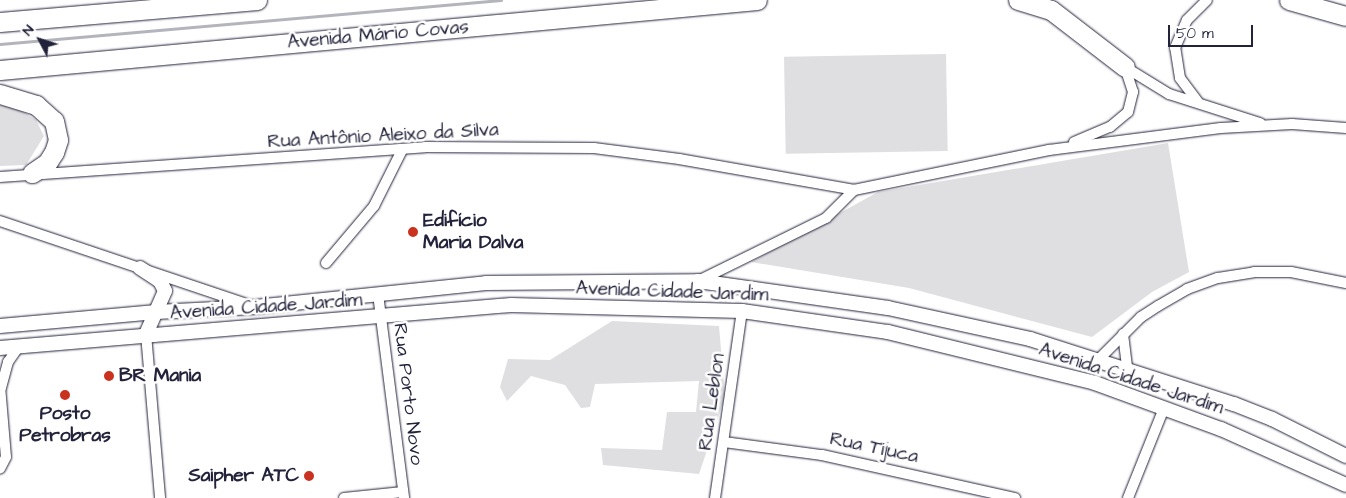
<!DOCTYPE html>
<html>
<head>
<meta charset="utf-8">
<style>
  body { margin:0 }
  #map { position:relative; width:1346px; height:498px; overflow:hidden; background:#fff; font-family:"Architects Daughter",sans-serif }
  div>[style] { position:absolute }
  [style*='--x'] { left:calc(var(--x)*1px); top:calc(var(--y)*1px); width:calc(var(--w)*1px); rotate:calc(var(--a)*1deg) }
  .green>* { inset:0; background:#dfdfe2; transform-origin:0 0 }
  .stream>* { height:3px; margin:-1.5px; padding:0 1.5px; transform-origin:1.5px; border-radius:1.5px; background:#b4b4bc }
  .roads { filter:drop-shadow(0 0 1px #22223b) drop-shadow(0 0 1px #22223b) }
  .minor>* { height:10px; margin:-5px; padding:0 5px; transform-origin:5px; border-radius:5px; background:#fff }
  .secondary>* { height:14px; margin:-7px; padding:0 7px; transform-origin:7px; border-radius:7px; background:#fff }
  .motorway>* { height:19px; margin:-9.5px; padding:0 9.5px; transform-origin:9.5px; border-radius:9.5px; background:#fff }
  .dots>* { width:14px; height:14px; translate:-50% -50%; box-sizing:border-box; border:2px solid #fff; border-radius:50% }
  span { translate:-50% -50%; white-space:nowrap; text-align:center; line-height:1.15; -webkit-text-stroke:5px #fff; paint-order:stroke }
  .street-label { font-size:19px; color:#22223b }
  .poi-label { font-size:19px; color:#22223b; font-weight:700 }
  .left { translate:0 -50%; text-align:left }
  .right { translate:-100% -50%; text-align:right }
  .north { position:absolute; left:15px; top:15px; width:50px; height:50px; -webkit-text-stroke:4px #fff; paint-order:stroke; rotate:310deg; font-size:14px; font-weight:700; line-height:20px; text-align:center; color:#22223b }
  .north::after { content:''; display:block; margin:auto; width:18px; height:22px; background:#22223b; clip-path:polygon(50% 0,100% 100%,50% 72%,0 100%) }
  .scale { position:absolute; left:1168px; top:25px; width:85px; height:22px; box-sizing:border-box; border:2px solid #22223b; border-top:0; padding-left:6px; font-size:15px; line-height:18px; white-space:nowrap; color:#22223b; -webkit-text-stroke:4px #fff; paint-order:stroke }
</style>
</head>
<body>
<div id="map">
  <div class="green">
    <i style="left:946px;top:54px;width:97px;height:162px;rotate:89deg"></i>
    <i style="clip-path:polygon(0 105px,17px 108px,36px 120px,44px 136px,26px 165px,0 166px)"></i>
    <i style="clip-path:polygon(1168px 143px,1189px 272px,1152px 292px,1092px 337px,909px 288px,751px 262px,878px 192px)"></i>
    <i style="clip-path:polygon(612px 321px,719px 326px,725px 397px,699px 474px,603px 465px,601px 448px,662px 450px,667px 412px,696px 412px,699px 381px,595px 384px,590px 407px,581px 408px,565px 385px,531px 376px,507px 401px,500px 387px,508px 359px,550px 360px)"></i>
  </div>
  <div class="stream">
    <i style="--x:0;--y:44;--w:503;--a:-5.02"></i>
  </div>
  <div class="roads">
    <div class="minor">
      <i style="--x:1125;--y:67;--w:52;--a:31.5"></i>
      <i style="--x:1169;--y:94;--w:96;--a:17.7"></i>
      <i style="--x:1198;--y:102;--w:30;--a:-127"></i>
      <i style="--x:1180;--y:78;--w:30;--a:-99"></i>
      <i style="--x:1175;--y:48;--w:30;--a:-67"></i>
      <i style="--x:1187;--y:20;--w:28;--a:-45"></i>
      <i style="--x:1074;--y:142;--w:39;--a:-23"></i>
      <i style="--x:1110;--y:127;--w:23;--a:-40"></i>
      <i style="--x:1128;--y:112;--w:21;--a:-76"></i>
      <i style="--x:1133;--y:92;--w:26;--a:-108"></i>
      <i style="--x:0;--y:177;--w:426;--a:-4"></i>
      <i style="--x:425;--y:147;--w:169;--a:0.3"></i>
      <i style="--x:594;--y:148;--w:86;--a:7.4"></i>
      <i style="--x:679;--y:159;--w:178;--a:10"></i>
      <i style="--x:0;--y:221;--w:263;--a:18.6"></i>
      <i style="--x:326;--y:263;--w:75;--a:-49.9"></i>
      <i style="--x:374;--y:206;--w:63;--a:-63.4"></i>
      <i style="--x:698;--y:281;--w:143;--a:-26.2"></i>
      <i style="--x:826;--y:218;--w:40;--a:-45"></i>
      <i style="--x:854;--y:190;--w:199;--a:-11.6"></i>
      <i style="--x:1049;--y:150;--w:173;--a:-7.3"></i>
      <i style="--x:1221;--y:128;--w:71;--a:-3.2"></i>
      <i style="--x:1292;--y:124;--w:54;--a:4.2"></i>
      <i style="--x:378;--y:294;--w:206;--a:82.7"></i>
      <i style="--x:146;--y:334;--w:165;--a:85.1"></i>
      <i style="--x:1123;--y:334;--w:34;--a:83"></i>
      <i style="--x:1099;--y:359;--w:59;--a:-45"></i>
      <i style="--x:1141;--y:317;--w:20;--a:-33"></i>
      <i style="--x:1158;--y:306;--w:34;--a:-30"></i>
      <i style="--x:1187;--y:289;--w:33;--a:-20"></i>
      <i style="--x:1218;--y:278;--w:36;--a:-9"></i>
      <i style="--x:1254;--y:272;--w:37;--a:0"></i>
      <i style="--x:1291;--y:272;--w:56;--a:11.3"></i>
      <i style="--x:0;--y:386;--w:71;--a:85.2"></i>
      <i style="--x:6;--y:457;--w:13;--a:117"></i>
      <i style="--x:1;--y:388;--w:27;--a:-75"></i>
      <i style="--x:8;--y:362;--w:19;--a:-55"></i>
      <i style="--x:724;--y:442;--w:99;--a:7.6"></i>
      <i style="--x:822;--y:455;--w:198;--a:12.6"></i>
      <i style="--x:344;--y:498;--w:59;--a:-5.8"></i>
      <i style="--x:715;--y:498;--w:189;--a:-81.8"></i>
      <i style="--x:1128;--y:498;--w:97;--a:-68.2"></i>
    </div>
    <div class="secondary">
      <i style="--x:140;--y:268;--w:24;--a:33"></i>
      <i style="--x:160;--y:281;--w:11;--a:63"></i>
      <i style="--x:165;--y:291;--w:47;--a:113.8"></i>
      <i style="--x:0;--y:326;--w:157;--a:-5.1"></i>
      <i style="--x:156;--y:312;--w:99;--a:-2.9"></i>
      <i style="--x:255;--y:307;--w:232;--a:-5.9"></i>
      <i style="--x:486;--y:283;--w:212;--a:-0.5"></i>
      <i style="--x:698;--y:281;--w:192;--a:8.1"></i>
      <i style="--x:888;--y:308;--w:145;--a:12.3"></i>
      <i style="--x:1030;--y:339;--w:214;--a:17.7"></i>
      <i style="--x:1234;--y:404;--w:41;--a:21.5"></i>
      <i style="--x:1272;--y:419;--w:83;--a:26.6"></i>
      <i style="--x:0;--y:348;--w:513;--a:-4.81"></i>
      <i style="--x:511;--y:305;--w:231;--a:1.5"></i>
      <i style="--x:742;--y:311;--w:148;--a:8.2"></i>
      <i style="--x:888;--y:332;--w:213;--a:13.8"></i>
      <i style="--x:1095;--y:383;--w:134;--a:20.1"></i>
      <i style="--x:1221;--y:429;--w:137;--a:24.1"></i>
    </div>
    <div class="motorway">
      <i style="--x:1018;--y:0;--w:34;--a:17"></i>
      <i style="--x:1051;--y:10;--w:93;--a:37.6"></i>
      <i style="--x:1289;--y:0;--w:59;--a:15.7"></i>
      <i style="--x:0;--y:22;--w:258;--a:-4.9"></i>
      <i style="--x:0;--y:70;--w:760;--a:-5.28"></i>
      <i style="--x:0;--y:94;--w:38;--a:17"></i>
      <i style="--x:36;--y:105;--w:24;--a:42"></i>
      <i style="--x:54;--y:121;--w:19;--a:78"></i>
      <i style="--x:58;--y:140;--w:13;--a:108"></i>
      <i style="--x:54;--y:152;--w:13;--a:122"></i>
      <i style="--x:47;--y:163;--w:18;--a:146"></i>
    </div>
  </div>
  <div class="dots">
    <i style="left:413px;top:232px;background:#c8321e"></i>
    <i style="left:109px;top:376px;background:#c8321e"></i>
    <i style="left:65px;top:395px;background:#c8321e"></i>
    <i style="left:309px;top:476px;background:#c8321e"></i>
  </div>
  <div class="street-label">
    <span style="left:378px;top:35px;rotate:-5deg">Avenida Mário Covas</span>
    <span style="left:383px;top:136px;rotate:-3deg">Rua Antônio Aleixo da Silva</span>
    <span style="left:672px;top:292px;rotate:2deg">Avenida Cidade Jardim</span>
    <span style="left:266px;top:307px;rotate:-4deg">Avenida Cidade Jardim</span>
    <span style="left:1131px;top:379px;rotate:18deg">Avenida Cidade Jardim</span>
    <span style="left:408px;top:394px;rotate:83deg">Rua Porto Novo</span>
    <span style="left:712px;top:402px;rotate:-82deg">Rua Leblon</span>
    <span style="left:874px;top:448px;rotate:12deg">Rua Tijuca</span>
  </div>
  <div class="poi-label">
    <span class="left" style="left:423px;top:232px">Edifício<br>Maria Dalva</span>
    <span class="left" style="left:119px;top:376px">BR Mania</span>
    <span style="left:65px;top:425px">Posto<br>Petrobras</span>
    <span class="right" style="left:299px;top:476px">Saipher ATC</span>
  </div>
  <div class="north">N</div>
  <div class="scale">50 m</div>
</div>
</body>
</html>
